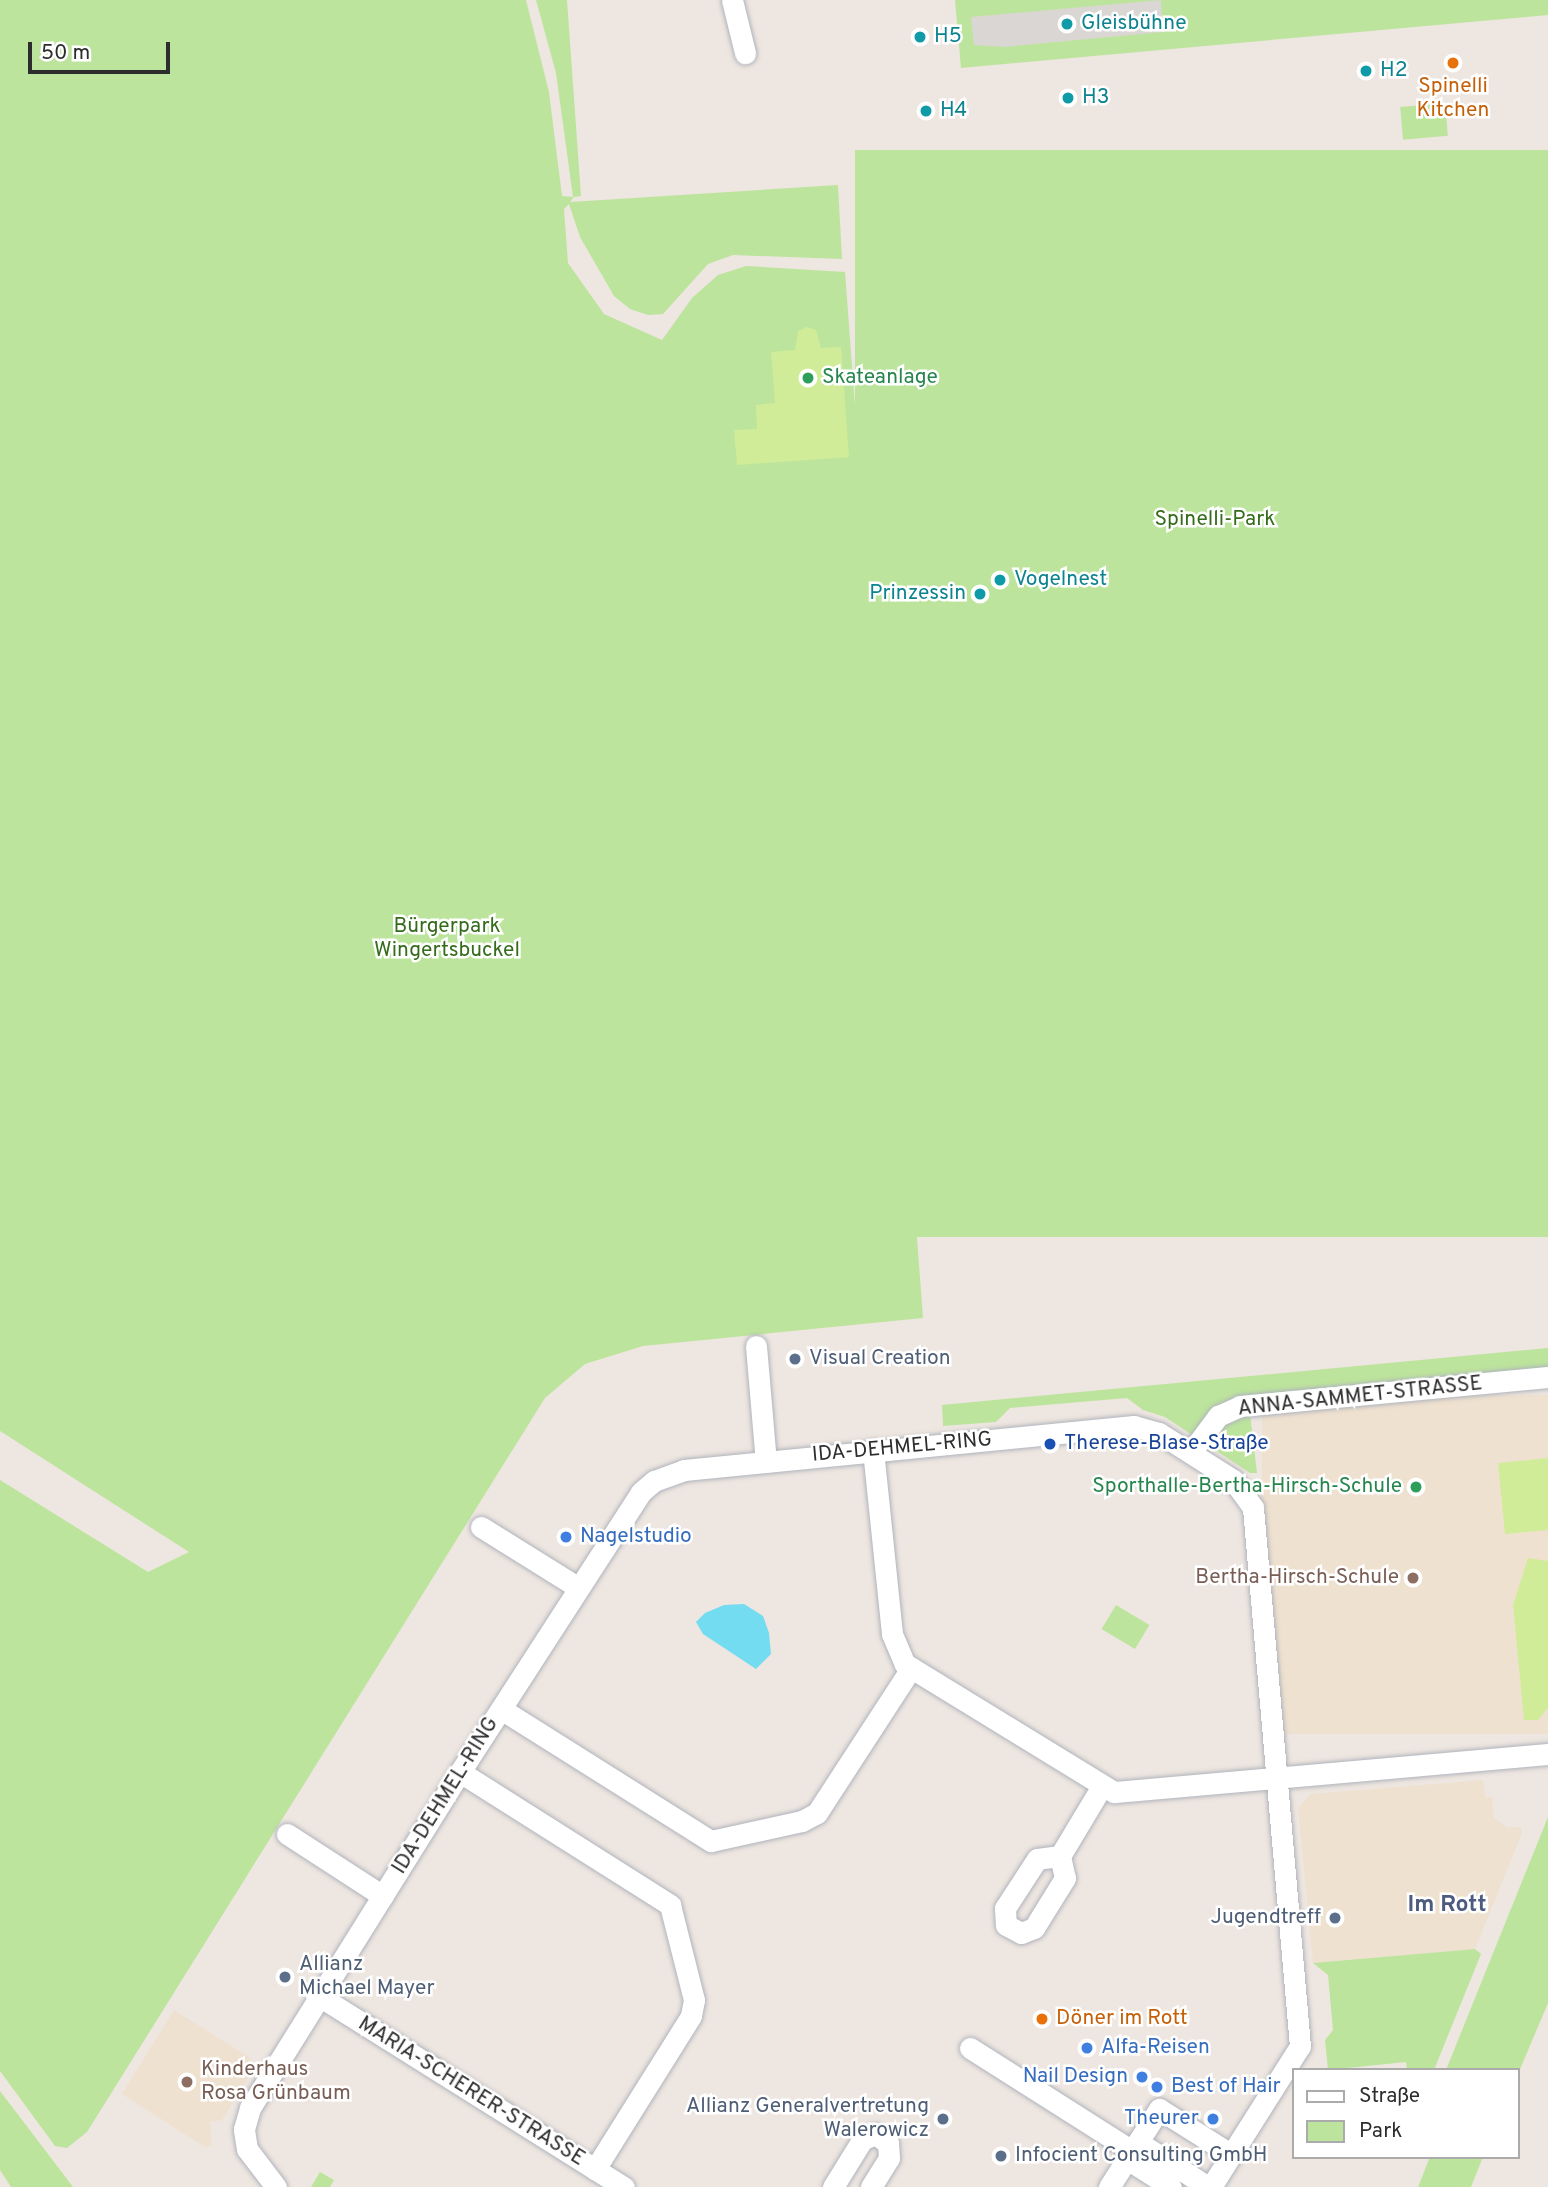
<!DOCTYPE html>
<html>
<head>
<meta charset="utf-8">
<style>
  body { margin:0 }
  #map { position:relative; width:1548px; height:2187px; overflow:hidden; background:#eee6e0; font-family:Overpass,sans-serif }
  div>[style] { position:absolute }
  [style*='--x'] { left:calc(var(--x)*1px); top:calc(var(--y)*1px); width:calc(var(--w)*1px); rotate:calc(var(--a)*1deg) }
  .education>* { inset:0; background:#efe1cf; transform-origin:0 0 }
  .green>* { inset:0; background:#bde49c; transform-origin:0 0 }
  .pitch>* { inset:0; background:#d1ec98 }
  .plaza>* { inset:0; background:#dad6d3 }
  .water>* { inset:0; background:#73dcf0 }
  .roads { filter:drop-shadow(0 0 2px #b0b4bd) drop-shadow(0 0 2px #b0b4bd) }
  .minor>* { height:21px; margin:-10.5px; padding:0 10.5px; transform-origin:10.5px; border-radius:10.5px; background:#fff }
  .dots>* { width:19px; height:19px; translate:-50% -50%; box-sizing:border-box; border:4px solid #fff; border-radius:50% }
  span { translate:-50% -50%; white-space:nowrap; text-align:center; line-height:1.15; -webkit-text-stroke:5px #fff; paint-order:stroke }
  .culture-label { font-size:21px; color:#0d838f }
  .left { translate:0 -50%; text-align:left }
  .right { translate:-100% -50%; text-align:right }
  .food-label { font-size:21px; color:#c56008 }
  .leisure-label { font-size:21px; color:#27864d }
  .park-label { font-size:21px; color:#356c1b }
  .service-label { font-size:21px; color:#4e5e75 }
  .street-label { font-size:21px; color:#2d2d2d }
  .transit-label { font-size:21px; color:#164399 }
  .shop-label { font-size:21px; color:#366cbe }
  .education-label { font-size:21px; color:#785e54 }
  .neighbourhood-label { font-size:23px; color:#4c5b7f; font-weight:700 }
  .legend { position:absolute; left:1292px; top:2068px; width:228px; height:91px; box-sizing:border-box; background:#fff; border:2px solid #ababab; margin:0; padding:9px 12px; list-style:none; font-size:21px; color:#2d2d2d }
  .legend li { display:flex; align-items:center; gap:14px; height:35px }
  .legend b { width:35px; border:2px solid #ababab }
  .scale { position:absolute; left:28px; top:42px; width:142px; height:32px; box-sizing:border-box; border:4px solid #2d2d2d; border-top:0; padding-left:9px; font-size:21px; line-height:24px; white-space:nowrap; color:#2d2d2d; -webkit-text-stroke:5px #fff; paint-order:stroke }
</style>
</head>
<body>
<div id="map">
  <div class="education">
    <i style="left:1548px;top:1395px;width:339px;height:286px;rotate:90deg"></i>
    <i style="clip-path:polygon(1483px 1780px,1485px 1797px,1492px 1797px,1494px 1818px,1508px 1828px,1521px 1827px,1522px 1833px,1475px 1949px,1313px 1963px,1298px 1808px,1311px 1794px)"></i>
    <i style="clip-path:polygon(174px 2010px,250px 2058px,253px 2070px,222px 2120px,210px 2122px,212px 2146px,205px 2147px,122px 2094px)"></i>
  </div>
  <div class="green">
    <i style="clip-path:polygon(0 0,526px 0,549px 92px,562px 196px,573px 197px,556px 73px,536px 0,567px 0,581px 196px,574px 197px,570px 202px,838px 185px,842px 259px,733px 255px,708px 264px,663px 314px,648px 315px,630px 309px,614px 296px,580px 237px,569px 204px,564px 209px,568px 263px,604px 314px,662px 340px,692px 298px,718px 275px,746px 266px,845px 272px,923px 1318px,643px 1346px,585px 1364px,545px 1398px,87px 2132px,67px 2148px,55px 2146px,0 2071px,0 1480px,148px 1572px,189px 1552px,0 1431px)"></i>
    <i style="clip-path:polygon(955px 0,1548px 0,1548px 15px,961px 68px)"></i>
    <i style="left:1445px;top:103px;width:33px;height:45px;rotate:85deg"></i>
    <i style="left:1548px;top:150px;width:1087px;height:693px;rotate:90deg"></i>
    <i style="clip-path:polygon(1548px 1348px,1548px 1368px,1248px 1397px,1257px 1473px,1250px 1473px,1165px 1417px,1143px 1410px,1127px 1398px,1010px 1408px,996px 1422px,943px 1426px,942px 1405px)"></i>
    <i style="left:1116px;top:1605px;width:39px;height:28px;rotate:31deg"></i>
    <i style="clip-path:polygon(1548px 1817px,1548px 2003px,1518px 2074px,1518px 2070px,1446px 2070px)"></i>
    <i style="clip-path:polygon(1475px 1949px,1481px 1954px,1434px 2070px,1407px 2069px,1406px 2062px,1328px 2070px,1325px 2040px,1333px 2030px,1328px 1975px,1313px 1963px)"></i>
    <i style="clip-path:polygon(0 2091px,64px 2175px,73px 2187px,11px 2187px,0 2170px)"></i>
    <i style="clip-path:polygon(1430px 2157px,1483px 2157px,1471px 2187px,1418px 2187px)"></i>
    <i style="clip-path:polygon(320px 2172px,334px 2180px,330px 2187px,311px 2187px)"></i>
  </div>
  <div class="pitch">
    <i style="clip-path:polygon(807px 327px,816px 330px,821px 348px,841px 347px,849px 457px,737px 465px,734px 430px,757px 429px,756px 405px,775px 403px,771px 352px,795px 350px,798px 331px)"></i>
    <i style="clip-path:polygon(1548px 1458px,1548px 1530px,1505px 1534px,1498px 1463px)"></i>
    <i style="clip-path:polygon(1528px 1558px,1548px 1561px,1548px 1708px,1538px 1720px,1524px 1720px,1513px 1605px)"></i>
  </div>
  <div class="plaza">
    <i style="clip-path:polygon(1161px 0,1163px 32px,1004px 47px,974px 45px,971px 17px)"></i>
  </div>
  <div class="water">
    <i style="clip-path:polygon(744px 1604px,763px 1616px,769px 1633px,771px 1654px,756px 1669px,703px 1634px,696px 1622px,705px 1613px,724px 1605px)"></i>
  </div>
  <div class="roads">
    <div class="minor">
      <i style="--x:732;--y:0;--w:55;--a:76.2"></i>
      <i style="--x:756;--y:1346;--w:116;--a:85.1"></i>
      <i style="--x:873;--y:1450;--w:185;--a:84.1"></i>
      <i style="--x:892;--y:1634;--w:33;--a:67"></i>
      <i style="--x:905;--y:1664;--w:245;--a:31.5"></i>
      <i style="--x:1114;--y:1792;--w:436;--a:-5"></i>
      <i style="--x:1192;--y:1451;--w:44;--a:-53.4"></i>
      <i style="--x:1218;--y:1416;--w:24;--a:-24"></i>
      <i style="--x:1240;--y:1406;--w:309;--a:-5.4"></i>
      <i style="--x:481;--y:1527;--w:115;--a:31.9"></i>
      <i style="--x:501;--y:1709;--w:248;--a:32.2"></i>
      <i style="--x:711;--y:1841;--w:93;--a:-12.4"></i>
      <i style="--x:802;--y:1821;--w:17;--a:-28"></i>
      <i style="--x:817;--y:1813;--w:173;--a:-57"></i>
      <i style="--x:460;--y:1772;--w:249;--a:32.3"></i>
      <i style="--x:670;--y:1905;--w:98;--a:75.8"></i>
      <i style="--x:694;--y:2000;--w:16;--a:101"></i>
      <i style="--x:691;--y:2016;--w:181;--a:122.1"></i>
      <i style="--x:287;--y:1834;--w:114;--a:32.9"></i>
      <i style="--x:1060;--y:1856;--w:23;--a:173"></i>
      <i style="--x:1037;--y:1859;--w:59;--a:123.1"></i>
      <i style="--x:1005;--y:1908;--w:17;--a:87"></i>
      <i style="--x:1006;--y:1925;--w:17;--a:28"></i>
      <i style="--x:1021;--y:1933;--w:14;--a:-21"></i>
      <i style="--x:1034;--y:1928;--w:59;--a:-58.2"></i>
      <i style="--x:1065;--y:1878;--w:23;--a:-103"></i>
      <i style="--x:1060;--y:1856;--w:82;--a:-59"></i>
      <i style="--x:319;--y:1996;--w:360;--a:32.1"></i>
      <i style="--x:970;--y:2048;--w:192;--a:32.4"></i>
      <i style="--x:1138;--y:2142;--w:83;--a:32.7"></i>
      <i style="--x:1127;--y:2159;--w:52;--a:32.5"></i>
      <i style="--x:276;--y:2187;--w:48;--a:-127.3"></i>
      <i style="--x:247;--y:2149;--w:20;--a:-99"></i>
      <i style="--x:244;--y:2129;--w:22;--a:-74"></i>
      <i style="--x:250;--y:2108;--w:396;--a:-58"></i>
      <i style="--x:460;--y:1772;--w:333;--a:-57.1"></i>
      <i style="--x:641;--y:1492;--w:17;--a:-40"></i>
      <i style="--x:654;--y:1481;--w:32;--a:-20"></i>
      <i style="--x:684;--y:1470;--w:452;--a:-5.6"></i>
      <i style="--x:1134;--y:1426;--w:26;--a:16"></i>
      <i style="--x:1159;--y:1433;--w:88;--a:32.4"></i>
      <i style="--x:1233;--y:1480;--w:34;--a:54"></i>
      <i style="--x:1253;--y:1508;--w:540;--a:85.01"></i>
      <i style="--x:1300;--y:2046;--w:167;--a:122.3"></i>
      <i style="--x:833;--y:2187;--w:55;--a:-58.3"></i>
      <i style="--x:862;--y:2140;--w:14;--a:-25"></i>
      <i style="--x:875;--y:2134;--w:16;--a:35"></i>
      <i style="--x:888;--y:2143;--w:15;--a:86"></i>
      <i style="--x:889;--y:2158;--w:34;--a:122"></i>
      <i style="--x:1109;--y:2187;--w:93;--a:-57.3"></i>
      <i style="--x:1159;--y:2109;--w:86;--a:32.2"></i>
    </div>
  </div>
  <div class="dots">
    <i style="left:1067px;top:24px;background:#0f9aa8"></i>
    <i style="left:920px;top:37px;background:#0f9aa8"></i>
    <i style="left:1453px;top:63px;background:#e8710a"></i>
    <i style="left:1366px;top:71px;background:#0f9aa8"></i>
    <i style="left:1068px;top:98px;background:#0f9aa8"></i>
    <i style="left:926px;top:111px;background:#0f9aa8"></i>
    <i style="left:808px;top:378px;background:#2e9e5b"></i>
    <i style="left:1000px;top:580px;background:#0f9aa8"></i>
    <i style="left:980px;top:594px;background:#0f9aa8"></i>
    <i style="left:795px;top:1359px;background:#5c6f8a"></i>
    <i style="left:1050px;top:1444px;background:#1a4fb4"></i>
    <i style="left:1416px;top:1487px;background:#2e9e5b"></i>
    <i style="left:566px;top:1537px;background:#3f7fe0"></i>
    <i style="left:1413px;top:1578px;background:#8d6e63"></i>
    <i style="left:1335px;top:1918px;background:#5c6f8a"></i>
    <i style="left:285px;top:1977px;background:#5c6f8a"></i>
    <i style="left:1042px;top:2019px;background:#e8710a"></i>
    <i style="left:1087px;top:2048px;background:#3f7fe0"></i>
    <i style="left:1142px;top:2077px;background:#3f7fe0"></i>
    <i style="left:187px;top:2082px;background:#8d6e63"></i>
    <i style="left:1157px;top:2087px;background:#3f7fe0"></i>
    <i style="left:943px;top:2119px;background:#5c6f8a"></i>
    <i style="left:1213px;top:2119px;background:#3f7fe0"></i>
    <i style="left:1001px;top:2156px;background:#5c6f8a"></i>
  </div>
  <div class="culture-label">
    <span class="left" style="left:1081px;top:24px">Gleisbühne</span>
    <span class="left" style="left:934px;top:37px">H5</span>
    <span class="left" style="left:1380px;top:71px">H2</span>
    <span class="left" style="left:1082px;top:98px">H3</span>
    <span class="left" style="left:940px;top:111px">H4</span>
    <span class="left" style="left:1014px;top:580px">Vogelnest</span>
    <span class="right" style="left:966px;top:594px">Prinzessin</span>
  </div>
  <div class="food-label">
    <span style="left:1453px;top:99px">Spinelli<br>Kitchen</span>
    <span class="left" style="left:1056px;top:2019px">Döner im Rott</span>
  </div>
  <div class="leisure-label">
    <span class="left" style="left:822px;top:378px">Skateanlage</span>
    <span class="right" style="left:1402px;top:1487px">Sporthalle-Bertha-Hirsch-Schule</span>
  </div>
  <div class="park-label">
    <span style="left:1215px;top:520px">Spinelli-Park</span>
    <span style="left:447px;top:939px">Bürgerpark<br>Wingertsbuckel</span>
  </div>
  <div class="service-label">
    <span class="left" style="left:809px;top:1359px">Visual Creation</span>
    <span class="right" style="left:1321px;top:1918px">Jugendtreff</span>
    <span class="left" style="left:299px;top:1977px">Allianz<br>Michael Mayer</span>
    <span class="right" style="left:929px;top:2119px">Allianz Generalvertretung<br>Walerowicz</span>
    <span class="left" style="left:1015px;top:2156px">Infocient Consulting GmbH</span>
  </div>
  <div class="street-label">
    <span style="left:1360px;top:1397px;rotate:-6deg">ANNA-SAMMET-STRASSE</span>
    <span style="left:902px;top:1448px;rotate:-5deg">IDA-DEHMEL-RING</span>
    <span style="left:446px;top:1796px;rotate:-58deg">IDA-DEHMEL-RING</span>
    <span style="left:471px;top:2092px;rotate:32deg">MARIA-SCHERER-STRASSE</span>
  </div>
  <div class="transit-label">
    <span class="left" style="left:1064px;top:1444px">Therese-Blase-Straße</span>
  </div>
  <div class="shop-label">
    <span class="left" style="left:580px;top:1537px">Nagelstudio</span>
    <span class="left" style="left:1101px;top:2048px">Alfa-Reisen</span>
    <span class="right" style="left:1128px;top:2077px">Nail Design</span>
    <span class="left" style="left:1171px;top:2087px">Best of Hair</span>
    <span class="right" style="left:1199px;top:2119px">Theurer</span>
  </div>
  <div class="education-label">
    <span class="right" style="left:1399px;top:1578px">Bertha-Hirsch-Schule</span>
    <span class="left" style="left:201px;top:2082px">Kinderhaus<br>Rosa Grünbaum</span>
  </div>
  <div class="neighbourhood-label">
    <span style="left:1447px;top:1906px">Im Rott</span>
  </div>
  <ul class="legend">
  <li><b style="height:9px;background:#fff"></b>Straße</li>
  <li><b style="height:19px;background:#bde49c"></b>Park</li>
  </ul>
  <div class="scale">50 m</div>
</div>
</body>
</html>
